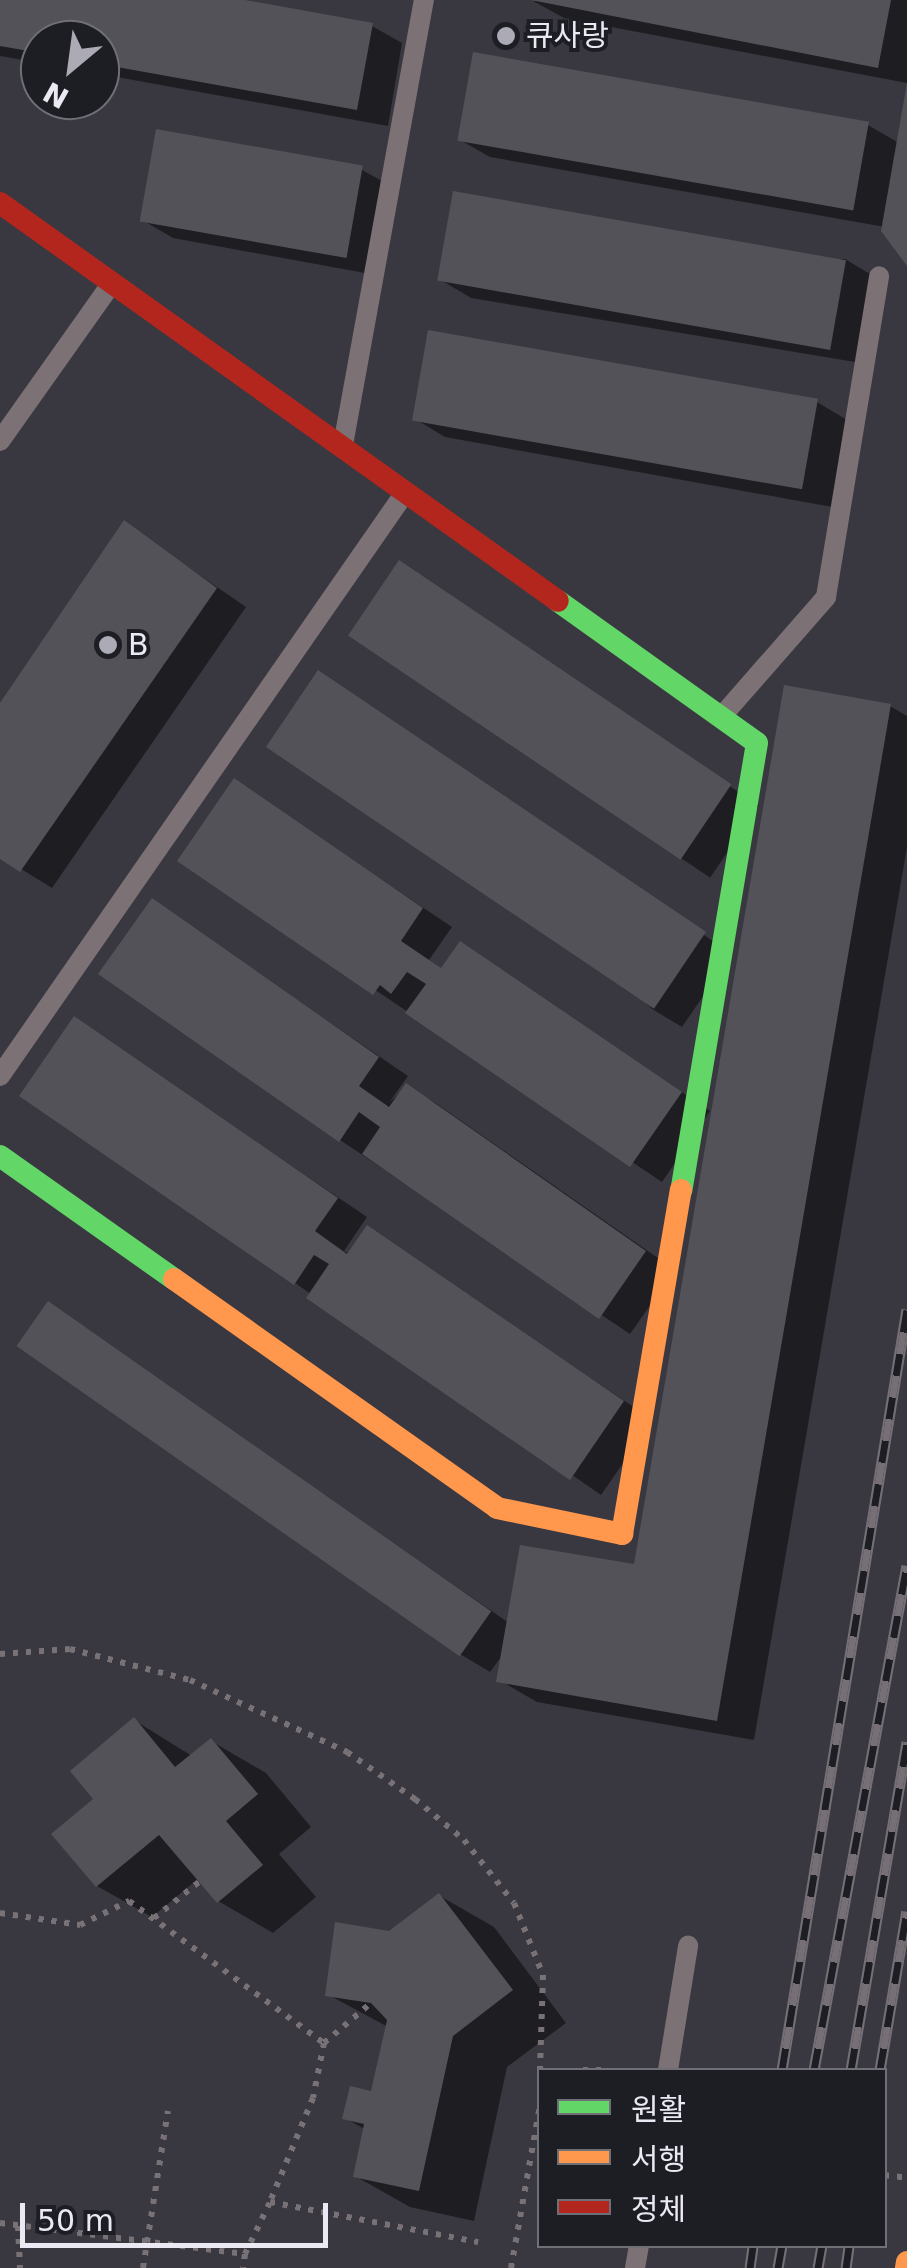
<!DOCTYPE html>
<html>
<head>
<meta charset="utf-8">
<style>
  body { margin:0 }
  #map { position:relative; width:907px; height:2268px; overflow:hidden; background:#393840; font-family:"DejaVu Sans","Noto Sans KR",sans-serif }
  div>[style] { position:absolute }
  [style*='--x'] { left:calc(var(--x)*1px); top:calc(var(--y)*1px); width:calc(var(--w)*1px); rotate:calc(var(--a)*1deg) }
  .shadow>* { inset:0; background:#0007; transform-origin:0 0 }
  .building>* { inset:0; background:#545259; transform-origin:0 0 }
  .path>* { height:6px; margin-top:-3px; transform-origin:0; background:repeating-linear-gradient(90deg,#787176 0 5px,transparent 0 13px) }
  .lane>* { height:20px; margin:-10px; padding:0 10px; transform-origin:10px; border-radius:10px; background:#7c7175 }
  .fast>* { height:22px; margin:-11px; padding:0 11px; transform-origin:11px; border-radius:11px; background:#63d668 }
  .slow>* { height:22px; margin:-11px; padding:0 11px; transform-origin:11px; border-radius:11px; background:#ff974d }
  .jam>* { height:22px; margin:-11px; padding:0 11px; transform-origin:11px; border-radius:11px; background:#b3261e }
  .rail>* { height:11px; margin-top:-5.5px; transform-origin:0; background:repeating-linear-gradient(90deg,#1d1d24 0 22px,#767076 0 44px); box-sizing:border-box; border-block:2px solid #767076 }
  .dots>* { width:28px; height:28px; translate:-50% -50%; box-sizing:border-box; border:5px solid #1d1d24; border-radius:50% }
  span { translate:-50% -50%; white-space:nowrap; text-align:center; line-height:1.15; -webkit-text-stroke:8px #1d1d24; paint-order:stroke }
  .poi-label { font-size:30px; color:#eae9f4 }
  .left { translate:0 -50%; text-align:left }
  .legend { position:absolute; left:537px; top:2068px; width:350px; height:180px; box-sizing:border-box; background:#1d1d24; border:2px solid #6f6f77; margin:0; padding:12px 18px; list-style:none; font-size:30px; color:#eae9f4 }
  .legend li { display:flex; align-items:center; gap:20px; height:50px }
  .legend b { width:50px; border:2px solid #6f6f77 }
  .north { position:absolute; left:20px; top:20px; width:100px; height:100px; box-sizing:border-box; background:#1d1d24; border:2px solid #6f6f77; border-radius:50%; rotate:209deg; font-size:28px; font-weight:700; line-height:40px; text-align:center; color:#eae9f4 }
  .north::after { content:''; display:block; margin:auto; width:35px; height:45px; background:#acabb5; clip-path:polygon(50% 0,100% 100%,50% 72%,0 100%) }
  .scale { position:absolute; left:20px; top:2203px; width:308px; height:45px; box-sizing:border-box; border:5px solid #eae9f4; border-top:0; padding-left:12px; font-size:30px; line-height:35px; white-space:nowrap; color:#eae9f4; -webkit-text-stroke:8px #1d1d24; paint-order:stroke }
</style>
</head>
<body>
<div id="map">
  <div class="shadow">
    <i style="clip-path:polygon(0 0,231px 0,372px 26px,402px 43px,388px 126px,100px 74px,100px 40px,40px 40px,40px 63px,0 56px)"></i>
    <i style="clip-path:polygon(907px 0,907px 83px,564px 18px,533px 1px)"></i>
    <i style="clip-path:polygon(907px 93px,907px 262px,885px 227px,490px 157px,460px 140px,868px 125px,899px 143px)"></i>
    <i style="clip-path:polygon(362px 170px,393px 187px,376px 275px,173px 238px,142px 220px)"></i>
    <i style="clip-path:polygon(845px 259px,875px 277px,861px 363px,471px 298px,441px 280px)"></i>
    <i style="clip-path:polygon(817px 402px,847px 420px,832px 507px,445px 437px,415px 419px)"></i>
    <i style="clip-path:polygon(124px 523px,246px 607px,52px 888px,0 856px,0 707px)"></i>
    <i style="left:399px;top:563px;width:434px;height:87px;rotate:34deg"></i>
    <i style="clip-path:polygon(319px 673px,732px 954px,682px 1027px,652px 1009px)"></i>
    <i style="clip-path:polygon(890px 706px,907px 716px,907px 847px,754px 1740px,537px 1702px,499px 1680px,504px 1653px,490px 1672px,460px 1654px,49px 1305px,509px 1623px,636px 1567px)"></i>
    <i style="clip-path:polygon(235px 781px,452px 927px,429px 960px,443px 970px,461px 944px,710px 1111px,662px 1182px,181px 860px)"></i>
    <i style="clip-path:polygon(152px 901px,408px 1076px,389px 1103px,407px 1086px,437px 1104px,675px 1270px,630px 1334px,340px 1140px)"></i>
    <i style="clip-path:polygon(75px 1019px,367px 1217px,344px 1251px,350px 1254px,367px 1228px,653px 1420px,601px 1495px,295px 1283px)"></i>
    <i style="clip-path:polygon(134px 1720px,192px 1756px,211px 1741px,266px 1773px,311px 1827px,279px 1854px,316px 1897px,273px 1933px,218px 1901px,199px 1878px,152px 1917px,97px 1886px,97px 1799px)"></i>
    <i style="clip-path:polygon(440px 1896px,494px 1927px,566px 2023px,507px 2067px,474px 2221px,410px 2207px,355px 2176px,366px 2130px,345px 2118px,373px 2094px,388px 2027px,327px 1994px)"></i>
  </div>
  <div class="building">
    <i style="clip-path:polygon(0 0,245px 0,373px 23px,357px 110px,100px 64px,100px 40px,40px 40px,40px 53px,0 46px)"></i>
    <i style="clip-path:polygon(531px 0,891px 0,878px 68px)"></i>
    <i style="left:473px;top:52px;width:402px;height:90px;rotate:10deg"></i>
    <i style="clip-path:polygon(907px 83px,907px 266px,881px 231px)"></i>
    <i style="left:156px;top:129px;width:210px;height:94px;rotate:10deg"></i>
    <i style="left:453px;top:191px;width:399px;height:91px;rotate:10deg"></i>
    <i style="left:428px;top:330px;width:396px;height:92px;rotate:10deg"></i>
    <i style="clip-path:polygon(124px 520px,217px 588px,20px 872px,0 859px,0 703px)"></i>
    <i style="left:399px;top:560px;width:401px;height:91px;rotate:34deg"></i>
    <i style="left:318px;top:670px;width:468px;height:93px;rotate:34deg"></i>
    <i style="clip-path:polygon(784px 685px,891px 704px,717px 1721px,496px 1682px,520px 1545px,634px 1564px)"></i>
    <i style="clip-path:polygon(234px 778px,423px 908px,401px 941px,441px 968px,460px 941px,682px 1092px,630px 1167px,405px 1013px,426px 984px,407px 972px,391px 994px,380px 985px,373px 995px,177px 861px)"></i>
    <i style="clip-path:polygon(152px 898px,379px 1057px,359px 1086px,389px 1107px,406px 1083px,646px 1251px,599px 1319px,362px 1154px,380px 1127px,359px 1112px,339px 1142px,98px 974px)"></i>
    <i style="clip-path:polygon(74px 1016px,338px 1198px,315px 1231px,347px 1254px,367px 1225px,624px 1401px,570px 1480px,306px 1298px,329px 1264px,314px 1255px,294px 1285px,19px 1096px)"></i>
    <i style="left:48px;top:1301px;width:541px;height:55px;rotate:35deg"></i>
    <i style="clip-path:polygon(134px 1717px,175px 1767px,211px 1738px,258px 1794px,226px 1821px,263px 1865px,217px 1903px,159px 1835px,96px 1887px,51px 1834px,93px 1799px,70px 1771px)"></i>
    <i style="clip-path:polygon(439px 1893px,513px 1990px,453px 2036px,419px 2191px,353px 2177px,364px 2124px,342px 2119px,350px 2086px,371px 2091px,387px 2020px,371px 2003px,325px 1996px,335px 1922px,389px 1931px)"></i>
  </div>
  <div class="path">
    <i style="--x:0;--y:1654;--w:70;--a:-4.1"></i>
    <i style="--x:70;--y:1649;--w:124;--a:14.5"></i>
    <i style="--x:190;--y:1680;--w:173;--a:24.6"></i>
    <i style="--x:347;--y:1752;--w:83;--a:34.7"></i>
    <i style="--x:415;--y:1799;--w:64;--a:39.9"></i>
    <i style="--x:464;--y:1840;--w:80;--a:51.6"></i>
    <i style="--x:514;--y:1903;--w:78;--a:68.1"></i>
    <i style="--x:543;--y:1975;--w:95;--a:91.8"></i>
    <i style="--x:0;--y:1913;--w:81;--a:8.5"></i>
    <i style="--x:80;--y:1925;--w:55;--a:-26.1"></i>
    <i style="--x:129;--y:1901;--w:241;--a:36.1"></i>
    <i style="--x:324;--y:2043;--w:56;--a:101.3"></i>
    <i style="--x:313;--y:2098;--w:113;--a:112.5"></i>
    <i style="--x:154;--y:1918;--w:58;--a:-38.7"></i>
    <i style="--x:324;--y:2043;--w:62;--a:-40.4"></i>
    <i style="--x:583;--y:2070;--w:22;--a:0"></i>
    <i style="--x:884;--y:2175;--w:23;--a:7"></i>
    <i style="--x:0;--y:2223;--w:247;--a:7.2"></i>
    <i style="--x:245;--y:2254;--w:14;--a:98"></i>
    <i style="--x:18;--y:2226;--w:42;--a:87.3"></i>
    <i style="--x:245;--y:2254;--w:58;--a:-64.3"></i>
    <i style="--x:270;--y:2202;--w:212;--a:10.9"></i>
    <i style="--x:143;--y:2268;--w:159;--a:-81"></i>
    <i style="--x:511;--y:2268;--w:165;--a:-79.9"></i>
  </div>
  <div class="lane">
    <i style="--x:0;--y:441;--w:194;--a:-54.7"></i>
    <i style="--x:343;--y:445;--w:452;--a:-79.7"></i>
    <i style="--x:722;--y:716;--w:158;--a:-48.8"></i>
    <i style="--x:826;--y:597;--w:325;--a:-80.6"></i>
    <i style="--x:0;--y:1076;--w:708;--a:-55.23"></i>
    <i style="--x:668;--y:2070;--w:126;--a:-80.8"></i>
    <i style="--x:635;--y:2268;--w:22;--a:-80"></i>
  </div>
  <div class="fast">
    <i style="--x:558;--y:601;--w:244;--a:35.5"></i>
    <i style="--x:757;--y:743;--w:453;--a:99.6"></i>
    <i style="--x:0;--y:1156;--w:213;--a:35.3"></i>
  </div>
  <div class="slow">
    <i style="--x:174;--y:1279;--w:396;--a:35.3"></i>
    <i style="--x:497;--y:1508;--w:128;--a:11.7"></i>
    <i style="--x:622;--y:1534;--w:349;--a:-80.3"></i>
    <i style="--x:906;--y:2268;--w:6;--a:-81"></i>
  </div>
  <div class="jam">
    <i style="--x:0;--y:203;--w:685;--a:35.5"></i>
  </div>
  <div class="rail">
    <i style="--x:782;--y:2070;--w:771;--a:-80.67"></i>
    <i style="--x:814;--y:2070;--w:513;--a:-79.57"></i>
    <i style="--x:851;--y:2070;--w:333;--a:-80.3"></i>
    <i style="--x:880;--y:2070;--w:161;--a:-80.4"></i>
    <i style="--x:750;--y:2268;--w:22;--a:-82"></i>
    <i style="--x:778;--y:2268;--w:22;--a:-80"></i>
    <i style="--x:818;--y:2268;--w:22;--a:-80"></i>
    <i style="--x:846;--y:2268;--w:22;--a:-82"></i>
  </div>
  <div class="dots">
    <i style="left:506px;top:36px;background:#acabb5"></i>
    <i style="left:108px;top:645px;background:#acabb5"></i>
  </div>
  <div class="poi-label">
    <span class="left" style="left:526px;top:36px">큐사랑</span>
    <span class="left" style="left:128px;top:645px">B</span>
  </div>
  <ul class="legend">
  <li><b style="height:12px;background:#63d668"></b>원활</li>
  <li><b style="height:12px;background:#ff974d"></b>서행</li>
  <li><b style="height:12px;background:#b3261e"></b>정체</li>
  </ul>
  <div class="north">N</div>
  <div class="scale">50 m</div>
</div>
</body>
</html>
